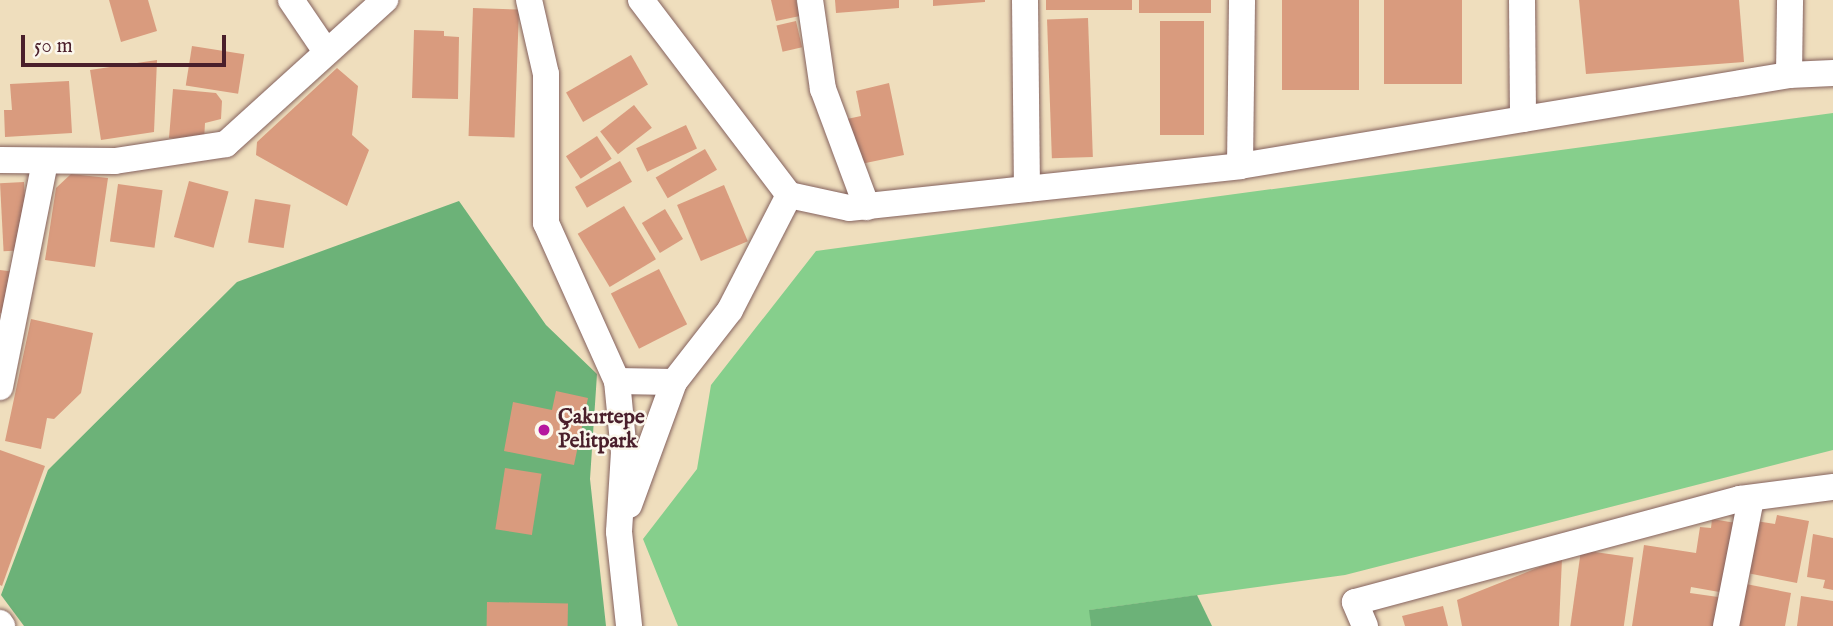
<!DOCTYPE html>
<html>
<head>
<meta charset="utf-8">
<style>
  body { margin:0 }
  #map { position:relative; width:1833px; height:626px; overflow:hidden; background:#efdebd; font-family:"IM FELL English",serif }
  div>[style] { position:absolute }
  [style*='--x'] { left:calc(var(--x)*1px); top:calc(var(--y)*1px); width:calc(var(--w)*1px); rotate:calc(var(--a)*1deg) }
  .green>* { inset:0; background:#86cf8c }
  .forest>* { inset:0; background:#6cb278 }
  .building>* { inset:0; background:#d99b7e; transform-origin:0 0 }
  .roads { filter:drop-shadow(0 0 2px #84625e) drop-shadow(0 0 2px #84625e) }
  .street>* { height:26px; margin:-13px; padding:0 13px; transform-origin:13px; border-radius:13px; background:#fff }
  .dots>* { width:19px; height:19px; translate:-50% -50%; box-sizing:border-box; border:4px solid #fbf7ec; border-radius:50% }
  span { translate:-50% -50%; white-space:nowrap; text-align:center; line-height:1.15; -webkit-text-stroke:5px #fbf7ec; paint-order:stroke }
  .poi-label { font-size:21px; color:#4a1f2b; font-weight:700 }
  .left { translate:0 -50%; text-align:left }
  .scale { position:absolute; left:21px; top:35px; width:205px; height:32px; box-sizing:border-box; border:4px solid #4a1f2b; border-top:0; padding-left:9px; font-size:21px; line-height:24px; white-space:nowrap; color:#4a1f2b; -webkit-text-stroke:5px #fbf7ec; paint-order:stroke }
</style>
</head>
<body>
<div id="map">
  <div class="green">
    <i style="clip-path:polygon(1833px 113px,1833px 450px,1345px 575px,1090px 610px,1091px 626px,678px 626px,643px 539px,697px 469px,711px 385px,816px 251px)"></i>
  </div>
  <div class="forest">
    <i style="clip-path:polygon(459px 201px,546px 325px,597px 374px,590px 479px,606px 626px,24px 626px,1px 595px,48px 470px,237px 282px)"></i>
    <i style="clip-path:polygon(1197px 595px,1212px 626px,1091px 626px,1089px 610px)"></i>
  </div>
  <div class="building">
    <i style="clip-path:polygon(109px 0,148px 0,157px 31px,121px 42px)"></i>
    <i style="clip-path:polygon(771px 0,796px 0,800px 16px,776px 21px)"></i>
    <i style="clip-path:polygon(835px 0,899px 0,899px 8px,836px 13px)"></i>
    <i style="clip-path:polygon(933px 0,985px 0,985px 2px,933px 6px)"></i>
    <i style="left:1046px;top:0;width:86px;height:10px"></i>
    <i style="left:1139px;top:0;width:72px;height:13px"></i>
    <i style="left:1282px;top:0;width:77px;height:90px"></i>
    <i style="left:1384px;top:0;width:78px;height:84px"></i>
    <i style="clip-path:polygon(1579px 0,1739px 0,1744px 62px,1586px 74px)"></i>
    <i style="left:473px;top:8px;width:46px;height:128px;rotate:2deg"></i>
    <i style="left:1088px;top:18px;width:139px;height:41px;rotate:88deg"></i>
    <i style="left:796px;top:21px;width:27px;height:20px;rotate:77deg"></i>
    <i style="left:1160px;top:21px;width:44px;height:114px"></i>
    <i style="clip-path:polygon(414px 30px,444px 31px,444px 36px,459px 37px,458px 99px,412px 98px)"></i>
    <i style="left:192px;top:46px;width:53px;height:40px;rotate:9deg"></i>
    <i style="left:631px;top:55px;width:34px;height:75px;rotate:60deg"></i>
    <i style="clip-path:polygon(157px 60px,154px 132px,101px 140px,90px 70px)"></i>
    <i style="clip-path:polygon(337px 68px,358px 86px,352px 135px,369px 150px,347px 206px,256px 155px,257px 142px)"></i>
    <i style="clip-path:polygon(69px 81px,72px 133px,5px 137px,4px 110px,12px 110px,10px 84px)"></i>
    <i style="clip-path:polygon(889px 83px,904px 155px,856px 165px,847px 119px,861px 116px,856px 91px)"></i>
    <i style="clip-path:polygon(173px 89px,216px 93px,222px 101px,221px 119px,205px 123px,204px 141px,169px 138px)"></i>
    <i style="left:634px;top:105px;width:29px;height:43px;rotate:52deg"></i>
    <i style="left:686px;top:125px;width:26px;height:55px;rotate:65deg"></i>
    <i style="left:597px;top:136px;width:27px;height:37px;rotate:57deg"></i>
    <i style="left:705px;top:149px;width:24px;height:57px;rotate:60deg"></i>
    <i style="left:620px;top:161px;width:24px;height:52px;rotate:60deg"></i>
    <i style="clip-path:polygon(71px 174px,108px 178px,95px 267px,45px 260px,56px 188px)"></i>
    <i style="left:189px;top:181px;width:41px;height:58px;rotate:15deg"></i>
    <i style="left:24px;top:182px;width:68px;height:24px;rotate:87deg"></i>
    <i style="left:118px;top:184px;width:45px;height:58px;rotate:8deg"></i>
    <i style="left:724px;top:185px;width:61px;height:51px;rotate:67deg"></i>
    <i style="left:255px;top:199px;width:36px;height:44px;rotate:9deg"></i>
    <i style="left:624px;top:206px;width:62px;height:54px;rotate:59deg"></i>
    <i style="left:665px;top:209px;width:35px;height:27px;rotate:59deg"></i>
    <i style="left:659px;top:269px;width:62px;height:54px;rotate:63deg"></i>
    <i style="clip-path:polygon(0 270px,16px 272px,8px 315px,0 313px)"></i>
    <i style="clip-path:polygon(31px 319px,93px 333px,81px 393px,54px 419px,47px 418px,41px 449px,5px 441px)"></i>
    <i style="clip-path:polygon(556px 391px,588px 398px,574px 465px,504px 451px,513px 402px,552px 410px)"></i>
    <i style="clip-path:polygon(0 450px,45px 466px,2px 586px,0 585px)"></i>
    <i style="left:505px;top:468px;width:37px;height:62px;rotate:9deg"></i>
    <i style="clip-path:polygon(1777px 515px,1809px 521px,1797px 583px,1747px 573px,1756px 521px,1775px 524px)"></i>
    <i style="clip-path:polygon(1712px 519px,1736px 523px,1725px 593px,1691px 587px,1690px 593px,1725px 598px,1721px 626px,1632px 626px,1644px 545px,1696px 553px,1700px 527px,1711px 528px)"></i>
    <i style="clip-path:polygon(1813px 534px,1833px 538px,1833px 590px,1823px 588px,1825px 580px,1807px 577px)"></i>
    <i style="left:1581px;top:550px;width:53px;height:77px;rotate:8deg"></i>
    <i style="clip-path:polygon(1562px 558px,1559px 626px,1462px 626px,1457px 600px)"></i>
    <i style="clip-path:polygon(1746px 584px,1791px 593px,1785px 626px,1737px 626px)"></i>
    <i style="clip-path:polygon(1801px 596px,1833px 601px,1833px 626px,1797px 626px)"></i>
    <i style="left:487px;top:602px;width:81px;height:24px;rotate:1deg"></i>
    <i style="clip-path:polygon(1443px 606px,1448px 626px,1405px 626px,1402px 616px)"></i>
  </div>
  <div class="roads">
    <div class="street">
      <i style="--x:291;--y:0;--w:60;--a:55.8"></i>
      <i style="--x:529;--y:0;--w:76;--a:77.1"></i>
      <i style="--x:546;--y:74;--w:149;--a:90"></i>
      <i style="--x:546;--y:223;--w:173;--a:65.8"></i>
      <i style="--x:617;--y:381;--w:71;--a:84.4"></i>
      <i style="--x:624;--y:452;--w:80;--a:93.6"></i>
      <i style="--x:619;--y:532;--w:95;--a:83.9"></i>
      <i style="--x:641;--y:0;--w:245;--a:52.8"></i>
      <i style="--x:789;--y:195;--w:61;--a:12.2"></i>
      <i style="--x:849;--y:208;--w:393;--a:-6.1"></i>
      <i style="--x:1240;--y:166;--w:556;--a:-9.41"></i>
      <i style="--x:1789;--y:75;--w:44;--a:-2.6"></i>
      <i style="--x:810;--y:0;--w:90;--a:81.7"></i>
      <i style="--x:823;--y:89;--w:126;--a:69.6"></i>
      <i style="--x:1025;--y:0;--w:189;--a:89.4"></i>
      <i style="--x:1522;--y:0;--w:119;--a:89.5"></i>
      <i style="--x:1789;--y:75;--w:75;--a:-89.2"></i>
      <i style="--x:0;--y:160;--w:115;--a:0.5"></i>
      <i style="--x:115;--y:161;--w:112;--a:-8.7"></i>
      <i style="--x:226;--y:144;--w:215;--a:-42.2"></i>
      <i style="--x:1240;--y:166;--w:166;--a:-89.3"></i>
      <i style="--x:617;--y:381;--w:57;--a:1"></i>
      <i style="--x:0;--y:387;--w:230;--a:-78.7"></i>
      <i style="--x:629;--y:505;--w:131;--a:-69.9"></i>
      <i style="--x:674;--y:382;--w:91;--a:-52.1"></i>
      <i style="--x:730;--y:310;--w:129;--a:-62.8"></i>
      <i style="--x:0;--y:623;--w:4;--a:56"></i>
      <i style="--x:1365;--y:626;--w:26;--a:-113"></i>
      <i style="--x:1355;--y:602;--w:399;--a:-15"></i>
      <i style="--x:1740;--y:499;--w:94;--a:-7.4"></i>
      <i style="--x:1726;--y:626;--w:130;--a:-78.9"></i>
    </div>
  </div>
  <div class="dots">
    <i style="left:544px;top:430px;background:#b5179e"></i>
  </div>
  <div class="poi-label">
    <span class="left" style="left:558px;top:430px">Çakırtepe<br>Pelitpark</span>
  </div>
  <div class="scale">50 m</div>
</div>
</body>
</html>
